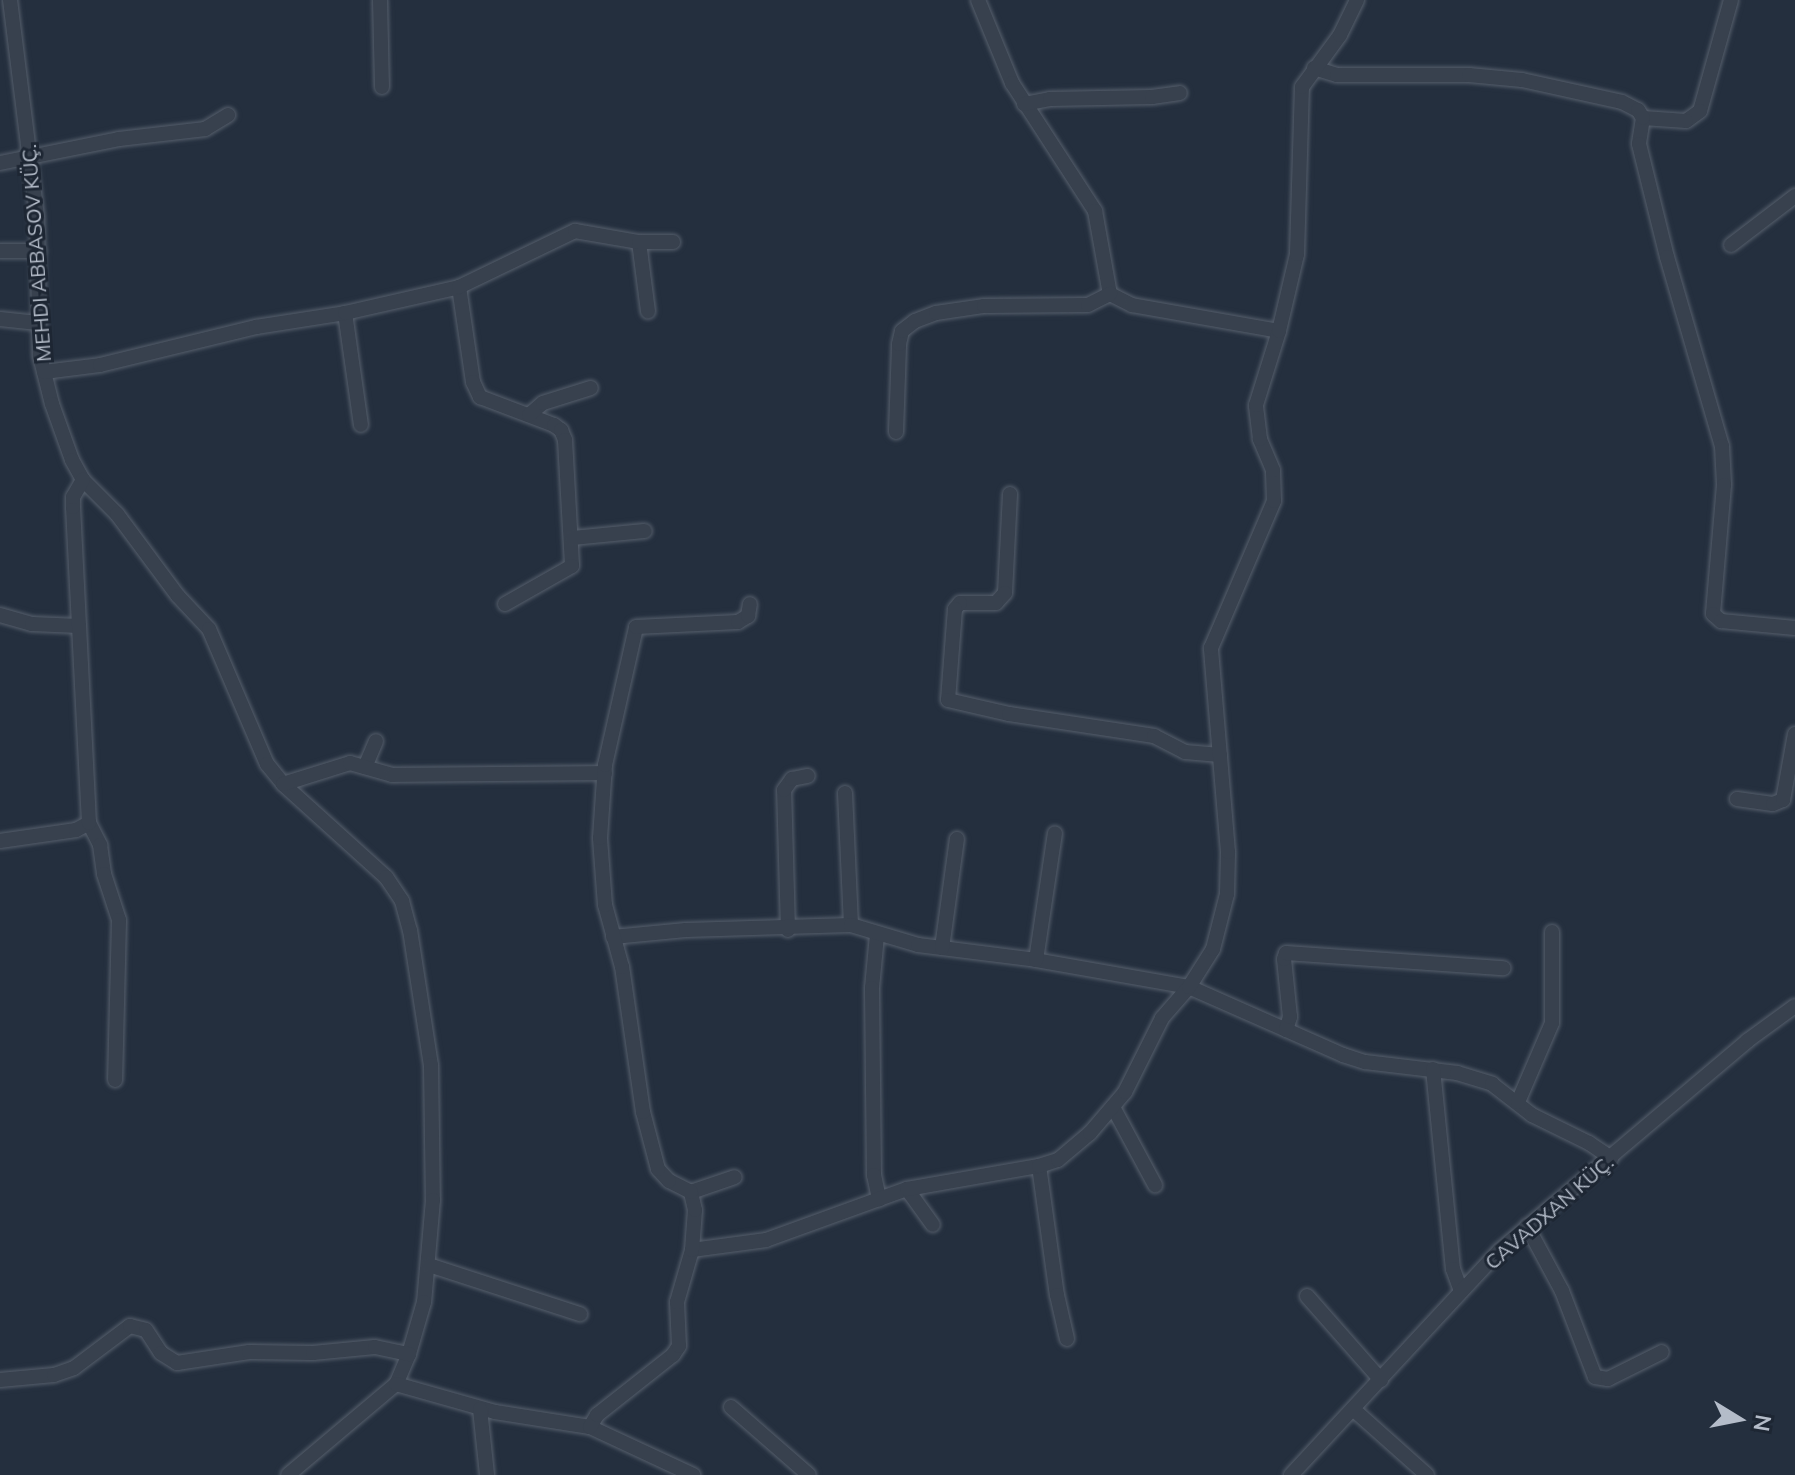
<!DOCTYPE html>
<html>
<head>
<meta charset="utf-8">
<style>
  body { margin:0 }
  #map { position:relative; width:1795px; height:1475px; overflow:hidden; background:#242f3e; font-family:Mulish,sans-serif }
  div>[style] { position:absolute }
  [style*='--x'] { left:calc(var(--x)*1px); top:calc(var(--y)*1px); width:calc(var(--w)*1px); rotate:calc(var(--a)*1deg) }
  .roads { filter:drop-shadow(0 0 2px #565f6c) drop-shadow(0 0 2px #565f6c) }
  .street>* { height:14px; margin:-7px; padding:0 7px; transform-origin:7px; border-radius:7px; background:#38414e }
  span { translate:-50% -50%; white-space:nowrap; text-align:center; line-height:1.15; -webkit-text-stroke:6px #1d2633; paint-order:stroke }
  .street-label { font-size:20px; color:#b4bcc9 }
  .north { position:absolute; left:1699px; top:1379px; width:80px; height:80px; -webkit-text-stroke:6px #1d2633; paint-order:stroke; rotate:100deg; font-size:22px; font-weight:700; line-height:32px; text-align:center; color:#b4bcc9 }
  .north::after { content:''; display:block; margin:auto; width:28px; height:36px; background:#b4bcc9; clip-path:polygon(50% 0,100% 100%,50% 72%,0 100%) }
</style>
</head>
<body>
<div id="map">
  <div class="roads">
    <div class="street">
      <i style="--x:10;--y:0;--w:220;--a:82.9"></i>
      <i style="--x:37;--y:218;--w:138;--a:88.8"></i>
      <i style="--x:40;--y:356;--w:49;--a:76"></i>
      <i style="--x:52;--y:404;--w:59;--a:70.3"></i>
      <i style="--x:72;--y:460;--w:23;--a:61"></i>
      <i style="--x:83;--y:480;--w:48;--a:45"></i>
      <i style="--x:117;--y:514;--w:102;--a:53.4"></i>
      <i style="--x:178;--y:596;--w:45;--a:46.8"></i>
      <i style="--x:209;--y:629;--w:147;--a:66.8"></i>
      <i style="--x:267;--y:764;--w:26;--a:51"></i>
      <i style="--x:283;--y:784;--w:139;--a:42.1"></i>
      <i style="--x:386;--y:877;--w:29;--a:56"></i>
      <i style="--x:402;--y:901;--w:30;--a:75"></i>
      <i style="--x:410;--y:930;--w:137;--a:81.2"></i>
      <i style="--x:431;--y:1065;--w:135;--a:89.2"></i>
      <i style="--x:433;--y:1200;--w:102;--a:95"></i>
      <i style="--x:424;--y:1302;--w:54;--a:106.1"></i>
      <i style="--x:409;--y:1354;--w:33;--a:113"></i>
      <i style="--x:396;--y:1384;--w:141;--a:139.9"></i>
      <i style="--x:380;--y:0;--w:87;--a:88.7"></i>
      <i style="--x:978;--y:0;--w:90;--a:67.7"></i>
      <i style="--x:1012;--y:83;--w:153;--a:57"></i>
      <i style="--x:1095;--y:211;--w:84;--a:79.8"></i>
      <i style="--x:1110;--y:294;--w:25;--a:27"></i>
      <i style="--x:1132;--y:305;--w:149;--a:10"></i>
      <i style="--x:1731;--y:0;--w:115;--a:105.6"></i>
      <i style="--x:1700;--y:111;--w:17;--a:144"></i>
      <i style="--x:1686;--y:121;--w:43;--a:-176"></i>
      <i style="--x:1643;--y:118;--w:26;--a:99"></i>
      <i style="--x:1639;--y:144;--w:116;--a:76.1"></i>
      <i style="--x:1667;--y:257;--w:197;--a:73.8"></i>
      <i style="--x:1722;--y:446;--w:39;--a:87"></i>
      <i style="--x:1724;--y:485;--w:129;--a:94.9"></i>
      <i style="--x:1713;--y:614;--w:11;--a:41"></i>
      <i style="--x:1721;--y:621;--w:74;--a:5.4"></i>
      <i style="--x:1314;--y:68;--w:24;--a:17"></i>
      <i style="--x:1337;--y:75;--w:132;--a:0"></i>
      <i style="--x:1469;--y:75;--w:53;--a:5.4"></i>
      <i style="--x:1522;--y:80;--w:102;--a:12.4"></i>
      <i style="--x:1622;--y:102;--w:18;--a:27"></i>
      <i style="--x:1638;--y:110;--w:9;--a:58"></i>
      <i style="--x:1024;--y:104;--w:26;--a:-11"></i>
      <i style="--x:1050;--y:99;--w:102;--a:-1.1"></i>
      <i style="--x:1152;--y:97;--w:28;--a:-8"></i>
      <i style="--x:0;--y:163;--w:121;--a:-11.4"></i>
      <i style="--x:119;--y:139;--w:87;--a:-6.6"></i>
      <i style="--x:205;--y:129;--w:27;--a:-31"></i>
      <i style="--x:639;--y:242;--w:70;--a:82.6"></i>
      <i style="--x:1731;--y:245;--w:81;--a:-37.4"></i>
      <i style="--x:0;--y:251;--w:39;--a:0"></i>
      <i style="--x:459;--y:287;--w:96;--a:81.6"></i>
      <i style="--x:473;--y:382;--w:17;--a:65"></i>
      <i style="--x:480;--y:397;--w:79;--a:20.7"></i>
      <i style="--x:554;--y:425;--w:9;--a:36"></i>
      <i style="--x:561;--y:430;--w:11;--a:68"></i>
      <i style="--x:565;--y:440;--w:126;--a:86.8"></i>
      <i style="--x:572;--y:566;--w:77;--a:150.4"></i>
      <i style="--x:345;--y:313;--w:113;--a:81.9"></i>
      <i style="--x:0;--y:319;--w:38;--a:6"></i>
      <i style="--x:44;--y:372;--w:56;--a:-7.1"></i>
      <i style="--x:100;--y:365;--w:161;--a:-13.7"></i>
      <i style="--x:256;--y:327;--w:90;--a:-8.9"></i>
      <i style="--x:345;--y:313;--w:117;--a:-12.8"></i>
      <i style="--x:459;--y:287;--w:129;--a:-25.8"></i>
      <i style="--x:575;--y:231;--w:65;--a:9.8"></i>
      <i style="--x:639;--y:242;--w:34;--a:0"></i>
      <i style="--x:529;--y:415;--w:18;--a:-41"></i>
      <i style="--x:543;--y:403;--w:50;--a:-17.4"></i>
      <i style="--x:896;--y:432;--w:88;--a:-88"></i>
      <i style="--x:899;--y:344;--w:13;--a:-77"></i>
      <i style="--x:902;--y:331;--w:16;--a:-38"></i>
      <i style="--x:915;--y:321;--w:22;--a:-21"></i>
      <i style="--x:936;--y:313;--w:49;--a:-8.3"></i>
      <i style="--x:984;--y:306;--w:104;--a:-0.6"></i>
      <i style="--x:1088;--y:305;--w:25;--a:-27"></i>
      <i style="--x:1010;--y:494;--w:99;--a:92.9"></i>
      <i style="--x:1005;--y:593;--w:13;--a:132"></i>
      <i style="--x:996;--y:603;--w:36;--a:180"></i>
      <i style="--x:960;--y:603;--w:8;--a:130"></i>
      <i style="--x:955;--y:609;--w:91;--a:94.4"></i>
      <i style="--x:948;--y:700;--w:63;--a:12.9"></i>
      <i style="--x:1009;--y:714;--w:147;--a:8.6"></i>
      <i style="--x:1154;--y:736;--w:35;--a:27"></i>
      <i style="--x:1185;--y:752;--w:35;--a:5"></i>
      <i style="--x:572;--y:538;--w:73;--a:-5.5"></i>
      <i style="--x:0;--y:615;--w:33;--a:16"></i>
      <i style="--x:32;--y:624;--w:47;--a:2.4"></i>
      <i style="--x:365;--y:767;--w:28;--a:-67"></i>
      <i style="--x:283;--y:784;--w:70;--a:-17.4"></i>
      <i style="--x:350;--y:763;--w:44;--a:15.9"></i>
      <i style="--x:392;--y:775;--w:213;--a:-0.5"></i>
      <i style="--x:845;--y:793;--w:132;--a:87.4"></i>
      <i style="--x:1737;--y:799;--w:36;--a:8"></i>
      <i style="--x:1773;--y:804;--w:11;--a:-22"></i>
      <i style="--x:1783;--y:800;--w:67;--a:-79.7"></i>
      <i style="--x:89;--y:823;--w:25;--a:63"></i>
      <i style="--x:100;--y:845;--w:29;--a:82"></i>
      <i style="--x:104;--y:874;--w:48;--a:71.9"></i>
      <i style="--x:119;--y:920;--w:160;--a:91.4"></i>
      <i style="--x:0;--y:841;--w:77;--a:-8.2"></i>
      <i style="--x:76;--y:830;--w:15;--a:-28"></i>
      <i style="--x:89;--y:823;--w:316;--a:-92.9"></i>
      <i style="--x:73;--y:507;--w:10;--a:-90"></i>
      <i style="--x:73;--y:497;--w:20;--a:-60"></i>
      <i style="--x:788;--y:930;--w:140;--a:-91.6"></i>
      <i style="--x:784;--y:790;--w:14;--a:-54"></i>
      <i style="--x:792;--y:779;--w:16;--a:-11"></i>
      <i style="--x:877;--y:935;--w:53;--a:95.4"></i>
      <i style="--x:872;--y:988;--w:187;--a:89.4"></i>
      <i style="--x:874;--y:1175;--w:25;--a:78"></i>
      <i style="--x:613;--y:937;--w:73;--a:-5.5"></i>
      <i style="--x:686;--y:930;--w:165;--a:-1.7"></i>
      <i style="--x:851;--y:925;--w:70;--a:16.6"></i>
      <i style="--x:918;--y:945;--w:119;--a:7.2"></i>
      <i style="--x:1036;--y:960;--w:155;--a:10"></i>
      <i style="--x:1189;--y:987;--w:168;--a:23.8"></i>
      <i style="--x:1343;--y:1055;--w:23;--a:18"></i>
      <i style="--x:1365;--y:1062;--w:93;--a:6.8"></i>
      <i style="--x:1457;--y:1073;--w:37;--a:17"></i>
      <i style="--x:1492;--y:1084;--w:51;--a:37.8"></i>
      <i style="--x:1532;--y:1115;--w:64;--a:26.2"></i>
      <i style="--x:1589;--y:1143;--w:27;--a:34"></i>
      <i style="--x:942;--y:948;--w:110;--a:-82.2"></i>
      <i style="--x:1036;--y:960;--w:128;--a:-81.5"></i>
      <i style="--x:1286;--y:1030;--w:14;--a:-73"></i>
      <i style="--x:1290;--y:1017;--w:58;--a:-95.9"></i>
      <i style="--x:1284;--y:959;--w:6;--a:-72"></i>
      <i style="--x:1286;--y:953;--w:218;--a:4"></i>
      <i style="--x:1433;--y:1069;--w:201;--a:84.3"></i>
      <i style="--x:1453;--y:1269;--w:23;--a:70"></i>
      <i style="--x:1518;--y:1102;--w:86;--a:-66.7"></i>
      <i style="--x:1552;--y:1023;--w:91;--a:-90"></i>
      <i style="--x:1113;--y:1107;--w:89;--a:61.7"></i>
      <i style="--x:1039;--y:1166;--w:130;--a:82.1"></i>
      <i style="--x:1057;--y:1295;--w:45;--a:77.2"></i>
      <i style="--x:907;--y:1189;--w:44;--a:54.2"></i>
      <i style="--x:691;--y:1192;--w:46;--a:-18.8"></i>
      <i style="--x:1527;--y:1226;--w:74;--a:61.7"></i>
      <i style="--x:1562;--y:1291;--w:92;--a:69"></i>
      <i style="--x:1595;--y:1377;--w:13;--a:9"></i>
      <i style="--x:1608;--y:1379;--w:60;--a:-26.6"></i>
      <i style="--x:692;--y:1250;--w:75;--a:-7.7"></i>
      <i style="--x:766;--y:1240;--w:150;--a:-19.9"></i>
      <i style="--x:907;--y:1189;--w:134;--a:-9.9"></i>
      <i style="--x:1039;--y:1166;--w:20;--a:-18"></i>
      <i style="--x:1058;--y:1160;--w:42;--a:-40.2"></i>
      <i style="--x:1090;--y:1133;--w:54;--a:-49.5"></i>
      <i style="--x:1125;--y:1092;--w:83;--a:-63.4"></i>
      <i style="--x:1162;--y:1018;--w:41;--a:-48.9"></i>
      <i style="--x:1189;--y:987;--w:45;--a:-57.7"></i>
      <i style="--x:1213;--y:949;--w:57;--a:-75.7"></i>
      <i style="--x:1227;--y:894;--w:42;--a:-88.6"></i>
      <i style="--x:1228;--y:852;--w:205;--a:-94.8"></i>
      <i style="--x:1211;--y:648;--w:160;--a:-66.8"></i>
      <i style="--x:1274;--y:501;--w:31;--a:-92"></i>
      <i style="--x:1273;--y:470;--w:34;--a:-113"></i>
      <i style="--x:1260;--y:439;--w:34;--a:-97"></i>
      <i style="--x:1256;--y:405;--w:77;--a:-72.7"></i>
      <i style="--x:1279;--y:331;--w:79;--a:-76.8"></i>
      <i style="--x:1297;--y:254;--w:167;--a:-88.3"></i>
      <i style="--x:1302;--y:87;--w:64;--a:-53.8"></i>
      <i style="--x:1340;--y:35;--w:39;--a:-64"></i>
      <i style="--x:429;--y:1265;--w:159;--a:18"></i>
      <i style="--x:1307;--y:1296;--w:112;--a:48.6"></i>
      <i style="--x:0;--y:1380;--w:54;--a:-5.3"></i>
      <i style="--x:54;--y:1375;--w:21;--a:-19"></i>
      <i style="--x:74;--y:1368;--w:70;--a:-36.9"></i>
      <i style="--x:130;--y:1326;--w:16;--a:14"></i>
      <i style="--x:146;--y:1330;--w:27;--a:57"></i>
      <i style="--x:161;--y:1353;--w:19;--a:32"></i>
      <i style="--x:177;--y:1363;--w:73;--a:-8.7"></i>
      <i style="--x:249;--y:1352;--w:64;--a:0.9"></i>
      <i style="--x:313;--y:1353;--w:62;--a:-5.5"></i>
      <i style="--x:375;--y:1347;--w:35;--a:12"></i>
      <i style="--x:396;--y:1384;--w:103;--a:15.8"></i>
      <i style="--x:495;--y:1412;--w:96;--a:9"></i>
      <i style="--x:590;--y:1427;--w:114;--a:25"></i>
      <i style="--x:731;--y:1407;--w:103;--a:41.1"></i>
      <i style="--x:480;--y:1409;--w:66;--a:83.9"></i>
      <i style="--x:1353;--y:1409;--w:99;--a:41.7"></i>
      <i style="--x:590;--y:1427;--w:14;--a:-60"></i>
      <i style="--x:597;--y:1415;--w:97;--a:-38.3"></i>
      <i style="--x:673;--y:1355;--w:11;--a:-56"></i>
      <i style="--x:679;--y:1346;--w:44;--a:-92.6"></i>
      <i style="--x:677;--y:1302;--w:54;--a:-73.9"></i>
      <i style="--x:692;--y:1250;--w:40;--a:-85.7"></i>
      <i style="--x:695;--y:1210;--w:18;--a:-103"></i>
      <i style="--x:691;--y:1192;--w:25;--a:-153"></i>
      <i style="--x:669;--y:1181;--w:16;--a:-133"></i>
      <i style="--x:658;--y:1169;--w:59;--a:-104.7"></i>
      <i style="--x:643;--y:1112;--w:147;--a:-98.2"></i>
      <i style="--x:622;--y:967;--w:64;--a:-105.3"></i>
      <i style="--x:605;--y:905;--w:67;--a:-94.3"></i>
      <i style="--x:600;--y:838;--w:73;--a:-86.1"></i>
      <i style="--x:605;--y:765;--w:141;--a:-77.3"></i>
      <i style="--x:636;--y:627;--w:102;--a:-2.8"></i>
      <i style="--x:738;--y:622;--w:12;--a:-31"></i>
      <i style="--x:748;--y:616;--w:12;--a:-81"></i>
      <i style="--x:1291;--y:1475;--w:307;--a:-47.1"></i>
      <i style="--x:1500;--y:1250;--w:324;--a:-40.2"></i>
      <i style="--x:1747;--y:1041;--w:59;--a:-36.1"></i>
    </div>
  </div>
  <div class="street-label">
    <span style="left:36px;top:253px;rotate:-94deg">MEHDI ABBASOV KÜÇ.</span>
    <span style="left:1549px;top:1212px;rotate:-41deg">CAVADXAN KÜÇ.</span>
  </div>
  <div class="north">N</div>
</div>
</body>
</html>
